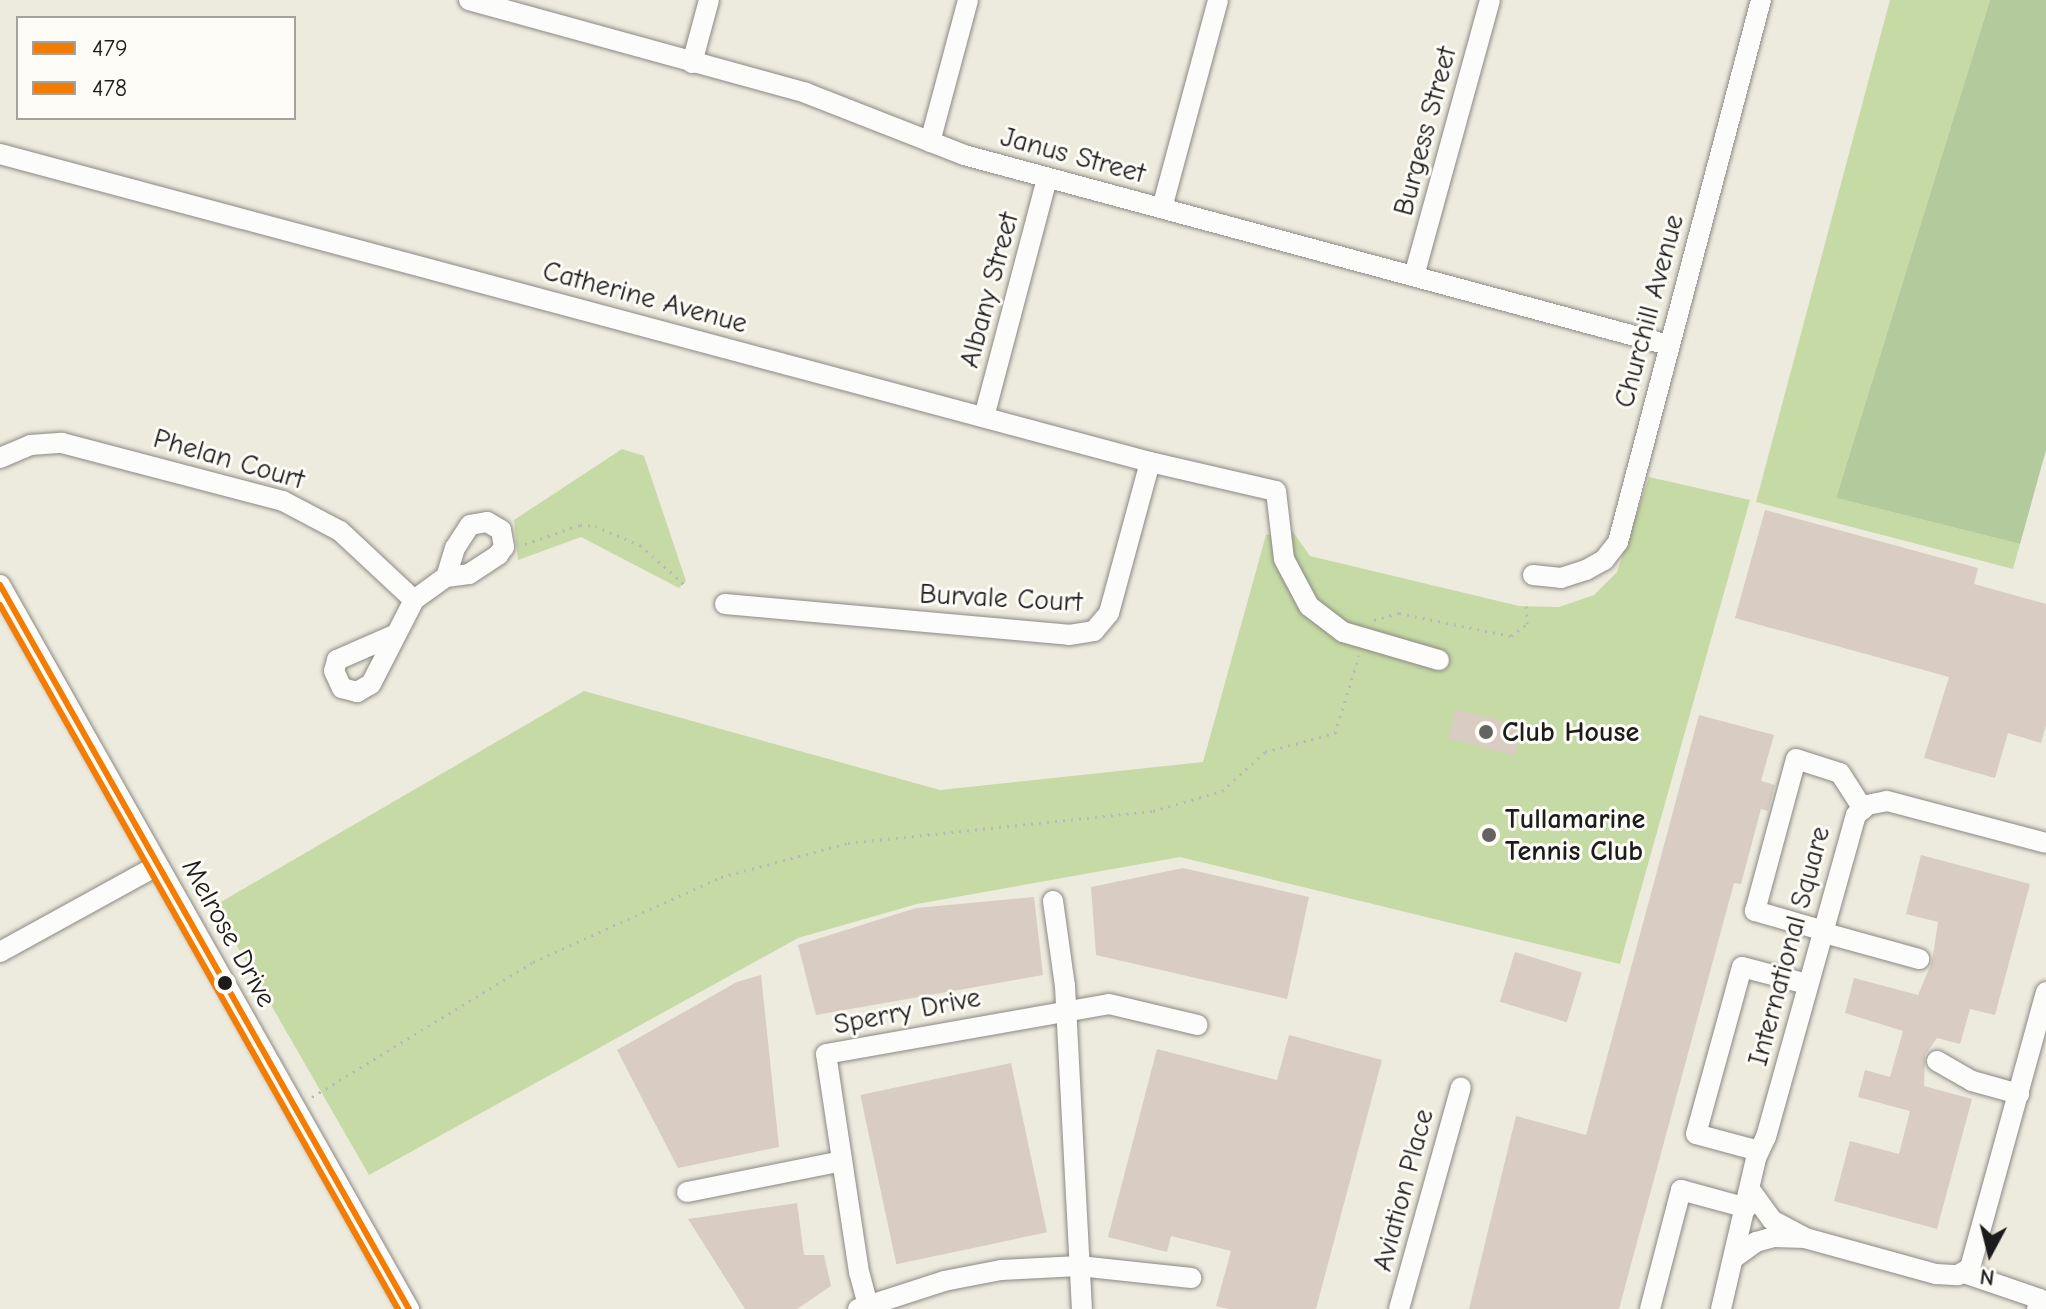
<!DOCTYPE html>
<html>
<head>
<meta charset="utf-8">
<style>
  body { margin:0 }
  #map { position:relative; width:2046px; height:1309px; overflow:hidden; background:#edeade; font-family:"Comic Neue",sans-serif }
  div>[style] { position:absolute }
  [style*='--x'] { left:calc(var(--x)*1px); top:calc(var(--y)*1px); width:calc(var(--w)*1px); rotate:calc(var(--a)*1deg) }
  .green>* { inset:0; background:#c6daa5 }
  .forest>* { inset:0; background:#b3ca9d }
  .building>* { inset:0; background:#d9ccc2; transform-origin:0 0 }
  .path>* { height:3px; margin-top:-1.5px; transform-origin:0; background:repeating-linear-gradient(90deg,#b9b9b7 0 2px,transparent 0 8px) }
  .roads { filter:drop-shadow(0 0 2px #8b8983) drop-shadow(0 0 2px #8b8983) }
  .minor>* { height:20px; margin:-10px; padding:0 10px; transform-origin:10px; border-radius:10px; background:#fcfcfa }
  .bus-1>* { height:6px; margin:-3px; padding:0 3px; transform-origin:3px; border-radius:3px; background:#f47d01 }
  .bus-2>* { height:6px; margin:-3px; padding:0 3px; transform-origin:3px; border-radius:3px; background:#f47d01 }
  .dots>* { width:22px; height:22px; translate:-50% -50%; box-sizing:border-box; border:4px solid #fdfcf7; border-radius:50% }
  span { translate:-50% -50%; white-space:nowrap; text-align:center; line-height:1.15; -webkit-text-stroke:6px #fdfcf7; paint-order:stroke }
  .street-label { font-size:28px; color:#1c1c1c }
  .poi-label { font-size:28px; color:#1c1c1c; font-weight:700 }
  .left { translate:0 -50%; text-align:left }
  .legend { position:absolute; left:16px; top:16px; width:280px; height:104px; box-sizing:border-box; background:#fdfcf7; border:2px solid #a3a29f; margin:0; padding:10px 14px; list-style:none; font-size:24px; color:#1c1c1c }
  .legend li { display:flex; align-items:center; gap:16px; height:40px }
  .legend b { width:40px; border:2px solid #a3a29f }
  .north { position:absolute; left:1950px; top:1213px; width:80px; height:80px; -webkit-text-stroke:6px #fdfcf7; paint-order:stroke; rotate:187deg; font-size:22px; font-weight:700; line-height:32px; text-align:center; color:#1c1c1c }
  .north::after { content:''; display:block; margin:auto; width:28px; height:36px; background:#1c1c1c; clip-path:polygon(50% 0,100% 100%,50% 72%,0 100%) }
</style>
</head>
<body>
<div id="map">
  <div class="green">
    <i style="clip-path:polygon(1890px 0,1990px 0,1836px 498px,2020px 544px,2013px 569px,1756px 502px)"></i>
    <i style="clip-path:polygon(622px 449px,644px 456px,686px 581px,679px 588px,581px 537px,518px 560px,514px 520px)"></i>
    <i style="clip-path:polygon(1649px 477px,1750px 500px,1620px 964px,1180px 857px,917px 904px,798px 938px,369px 1175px,214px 906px,584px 691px,940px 790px,1203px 762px,1266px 535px,1293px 532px,1310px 556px,1519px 606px,1559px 607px,1594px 595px,1617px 572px)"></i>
  </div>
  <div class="forest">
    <i style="clip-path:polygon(1990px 0,2046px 0,2046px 450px,2020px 544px,1836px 498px)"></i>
  </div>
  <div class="building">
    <i style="clip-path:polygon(1765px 510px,1978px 568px,1974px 584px,2046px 604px,2046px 725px,2041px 743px,2008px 733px,1995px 778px,1924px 758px,1949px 677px,1735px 618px)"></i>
    <i style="left:1456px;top:709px;width:69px;height:30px;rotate:15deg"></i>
    <i style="clip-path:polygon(1699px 715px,1774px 735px,1761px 781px,1775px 785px,1768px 811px,1761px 809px,1741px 884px,1734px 883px,1619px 1309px,1469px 1309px,1516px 1116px,1586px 1135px)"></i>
    <i style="clip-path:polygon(1921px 855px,2030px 884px,1995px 1015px,1970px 1009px,1960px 1044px,1937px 1038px,1925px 1055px,1924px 1086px,1972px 1099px,1937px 1229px,1834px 1201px,1850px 1141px,1899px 1154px,1910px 1111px,1858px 1097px,1865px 1070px,1890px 1077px,1903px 1031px,1845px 1013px,1854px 978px,1918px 995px,1932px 962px,1938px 922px,1906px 914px)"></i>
    <i style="clip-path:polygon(1183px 868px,1309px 897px,1287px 999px,1096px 955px,1091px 887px)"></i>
    <i style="clip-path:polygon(1034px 897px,1043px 975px,816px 1015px,798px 945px,916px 908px)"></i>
    <i style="left:1515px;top:952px;width:70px;height:52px;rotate:17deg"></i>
    <i style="clip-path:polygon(761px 975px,779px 1147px,678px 1168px,617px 1050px,737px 982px)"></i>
    <i style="clip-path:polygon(1289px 1035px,1382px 1060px,1316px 1309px,1229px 1309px,1216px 1306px,1231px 1251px,1171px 1236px,1167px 1252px,1108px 1237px,1157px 1049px,1277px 1080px)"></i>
    <i style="left:1011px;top:1063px;width:173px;height:154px;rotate:78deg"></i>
    <i style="clip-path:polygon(797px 1203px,804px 1255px,824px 1255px,831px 1286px,797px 1309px,745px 1309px,688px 1219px)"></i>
  </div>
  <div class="path">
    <i style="--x:525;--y:544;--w:58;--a:-19.1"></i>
    <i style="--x:580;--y:525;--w:15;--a:4"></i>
    <i style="--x:595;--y:526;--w:49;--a:22.9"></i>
    <i style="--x:640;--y:545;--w:62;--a:41.7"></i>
    <i style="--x:1374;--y:620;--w:26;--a:-16"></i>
    <i style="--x:1399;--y:613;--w:114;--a:11.6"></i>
    <i style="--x:1511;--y:636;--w:20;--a:-37"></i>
    <i style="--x:1527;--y:624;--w:20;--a:-93"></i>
    <i style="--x:312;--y:1097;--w:259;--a:-31.4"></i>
    <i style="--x:533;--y:962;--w:206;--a:-24.3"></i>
    <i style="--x:721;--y:877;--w:131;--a:-15"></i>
    <i style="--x:848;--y:843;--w:307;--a:-6"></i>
    <i style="--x:1153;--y:811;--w:72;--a:-16.2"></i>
    <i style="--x:1222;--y:791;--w:58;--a:-42.2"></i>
    <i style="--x:1265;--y:752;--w:73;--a:-15.2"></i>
    <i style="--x:1335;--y:733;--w:81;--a:-72.7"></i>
  </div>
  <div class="roads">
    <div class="minor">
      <i style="--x:469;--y:0;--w:350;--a:15.4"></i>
      <i style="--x:806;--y:93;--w:170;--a:21.4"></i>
      <i style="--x:964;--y:155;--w:729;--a:15.1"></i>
      <i style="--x:692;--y:63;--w:65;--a:-74.9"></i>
      <i style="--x:930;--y:142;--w:147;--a:-75"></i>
      <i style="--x:0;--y:154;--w:1191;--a:14.99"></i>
      <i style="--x:1150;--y:462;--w:129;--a:13"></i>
      <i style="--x:1276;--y:491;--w:68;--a:83.3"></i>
      <i style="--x:1284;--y:559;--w:53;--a:62"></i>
      <i style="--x:1309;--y:606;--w:43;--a:37.4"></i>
      <i style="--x:1343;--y:632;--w:100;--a:16.3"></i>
      <i style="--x:1162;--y:208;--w:215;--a:-74.9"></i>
      <i style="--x:1414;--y:276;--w:286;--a:-74.6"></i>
      <i style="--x:984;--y:417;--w:247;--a:-75.2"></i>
      <i style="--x:0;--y:458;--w:33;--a:-23"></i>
      <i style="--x:30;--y:445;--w:32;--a:-4"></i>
      <i style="--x:62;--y:443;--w:228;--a:14.7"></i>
      <i style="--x:283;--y:501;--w:64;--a:27.8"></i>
      <i style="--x:340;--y:531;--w:101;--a:43"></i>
      <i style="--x:1533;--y:575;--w:28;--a:6"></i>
      <i style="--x:1561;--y:578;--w:26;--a:-18"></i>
      <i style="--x:1586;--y:570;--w:21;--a:-29"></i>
      <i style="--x:1604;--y:560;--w:23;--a:-52"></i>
      <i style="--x:1618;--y:542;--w:561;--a:-75.22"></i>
      <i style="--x:0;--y:585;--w:832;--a:60.54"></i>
      <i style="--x:725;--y:604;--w:345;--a:5.1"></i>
      <i style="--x:1069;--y:635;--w:25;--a:-9"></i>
      <i style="--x:1094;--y:631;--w:23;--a:-50"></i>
      <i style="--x:1109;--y:613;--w:156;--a:-74.8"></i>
      <i style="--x:392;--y:636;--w:60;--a:156.4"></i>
      <i style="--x:337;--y:660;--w:11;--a:105"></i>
      <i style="--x:334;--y:671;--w:19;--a:65"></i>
      <i style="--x:342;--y:688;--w:16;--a:15"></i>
      <i style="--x:357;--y:692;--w:16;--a:-30"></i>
      <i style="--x:371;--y:684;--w:94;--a:-62.9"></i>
      <i style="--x:414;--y:600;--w:39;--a:-36"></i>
      <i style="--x:446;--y:577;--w:23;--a:-7"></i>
      <i style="--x:469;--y:574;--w:35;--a:-33"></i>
      <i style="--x:498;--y:555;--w:10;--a:-53"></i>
      <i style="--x:504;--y:547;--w:17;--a:-100"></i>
      <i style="--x:501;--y:530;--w:16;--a:-150"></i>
      <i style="--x:487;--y:522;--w:17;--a:170"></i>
      <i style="--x:470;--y:525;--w:27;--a:123"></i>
      <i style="--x:455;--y:548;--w:30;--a:107"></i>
      <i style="--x:1053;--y:901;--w:86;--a:82"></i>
      <i style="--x:1065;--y:986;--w:323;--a:87"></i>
      <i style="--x:1821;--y:930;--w:69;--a:-163.9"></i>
      <i style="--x:1755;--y:911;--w:157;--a:-74.9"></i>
      <i style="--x:1796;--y:759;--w:46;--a:17.7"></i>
      <i style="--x:1840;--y:773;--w:43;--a:57.4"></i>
      <i style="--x:1821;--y:932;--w:102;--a:15.4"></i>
      <i style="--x:0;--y:952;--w:180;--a:-28.8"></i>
      <i style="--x:1937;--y:1061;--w:40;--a:29.7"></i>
      <i style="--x:1972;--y:1081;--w:49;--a:15.5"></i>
      <i style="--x:1759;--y:1151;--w:65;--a:-164.9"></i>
      <i style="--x:1696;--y:1134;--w:173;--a:-74.6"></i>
      <i style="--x:1742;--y:967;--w:67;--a:14.7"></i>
      <i style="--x:1751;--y:1191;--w:36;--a:54"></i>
      <i style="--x:1772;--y:1220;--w:34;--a:28"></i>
      <i style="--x:687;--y:1192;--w:158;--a:-11.3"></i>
      <i style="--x:1734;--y:1258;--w:27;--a:-36"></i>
      <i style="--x:1756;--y:1242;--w:19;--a:-16"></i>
      <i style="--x:1774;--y:1237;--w:31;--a:2"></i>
      <i style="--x:1805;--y:1238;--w:136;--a:15.4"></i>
      <i style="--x:1936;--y:1274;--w:22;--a:3"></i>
      <i style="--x:1958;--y:1275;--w:14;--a:-30"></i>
      <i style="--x:1970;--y:1268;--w:286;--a:-74.6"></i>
      <i style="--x:1964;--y:1273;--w:80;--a:18.9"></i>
      <i style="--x:2040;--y:1299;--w:10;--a:107"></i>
      <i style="--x:858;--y:1309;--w:90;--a:-18"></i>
      <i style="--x:944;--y:1281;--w:58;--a:-10.9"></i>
      <i style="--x:1001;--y:1270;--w:78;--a:-2.9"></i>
      <i style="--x:1079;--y:1266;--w:113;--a:6.1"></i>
      <i style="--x:869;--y:1309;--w:38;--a:-105"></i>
      <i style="--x:859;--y:1272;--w:220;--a:-98.6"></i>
      <i style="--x:826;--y:1054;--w:287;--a:-10"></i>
      <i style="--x:1109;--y:1004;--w:91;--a:13.3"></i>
      <i style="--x:1399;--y:1309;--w:230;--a:-74.4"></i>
      <i style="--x:1650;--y:1309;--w:123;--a:-75.4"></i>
      <i style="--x:1681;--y:1190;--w:68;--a:15.3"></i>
      <i style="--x:1721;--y:1309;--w:155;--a:-76.9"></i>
      <i style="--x:1756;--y:1158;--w:23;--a:-65"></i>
      <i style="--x:1766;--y:1137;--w:334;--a:-74.4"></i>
      <i style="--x:1856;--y:815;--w:15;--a:-42"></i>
      <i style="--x:1867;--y:805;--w:20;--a:-11"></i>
      <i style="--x:1887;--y:801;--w:164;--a:14.8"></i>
    </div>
  </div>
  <div class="bus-1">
    <i style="--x:0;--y:585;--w:832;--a:60.54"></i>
  </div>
  <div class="bus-2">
    <i style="--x:0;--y:605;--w:809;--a:60.52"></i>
  </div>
  <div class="dots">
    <i style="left:1486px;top:732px;background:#656460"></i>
    <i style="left:1489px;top:835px;background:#656460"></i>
    <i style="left:225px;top:983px;background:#1c1c1c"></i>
  </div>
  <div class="street-label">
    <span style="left:1425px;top:131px;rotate:-75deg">Burgess Street</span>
    <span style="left:1073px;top:155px;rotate:15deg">Janus Street</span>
    <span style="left:989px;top:290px;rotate:-75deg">Albany Street</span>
    <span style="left:645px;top:297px;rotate:15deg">Catherine Avenue</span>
    <span style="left:1649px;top:311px;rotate:-75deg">Churchill Avenue</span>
    <span style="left:229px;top:459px;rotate:16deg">Phelan Court</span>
    <span style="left:1001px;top:598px;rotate:3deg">Burvale Court</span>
    <span style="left:229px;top:933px;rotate:61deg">Melrose Drive</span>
    <span style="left:1789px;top:946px;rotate:-75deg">International Square</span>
    <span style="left:907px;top:1011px;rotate:-11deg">Sperry Drive</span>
    <span style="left:1403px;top:1190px;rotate:-75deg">Aviation Place</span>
  </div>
  <div class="poi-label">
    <span class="left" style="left:1502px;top:732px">Club House</span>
    <span class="left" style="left:1505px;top:835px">Tullamarine<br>Tennis Club</span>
  </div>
  <ul class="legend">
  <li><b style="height:10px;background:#f47d01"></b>479</li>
  <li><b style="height:10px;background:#f47d01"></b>478</li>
  </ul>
  <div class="north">N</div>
</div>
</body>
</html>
